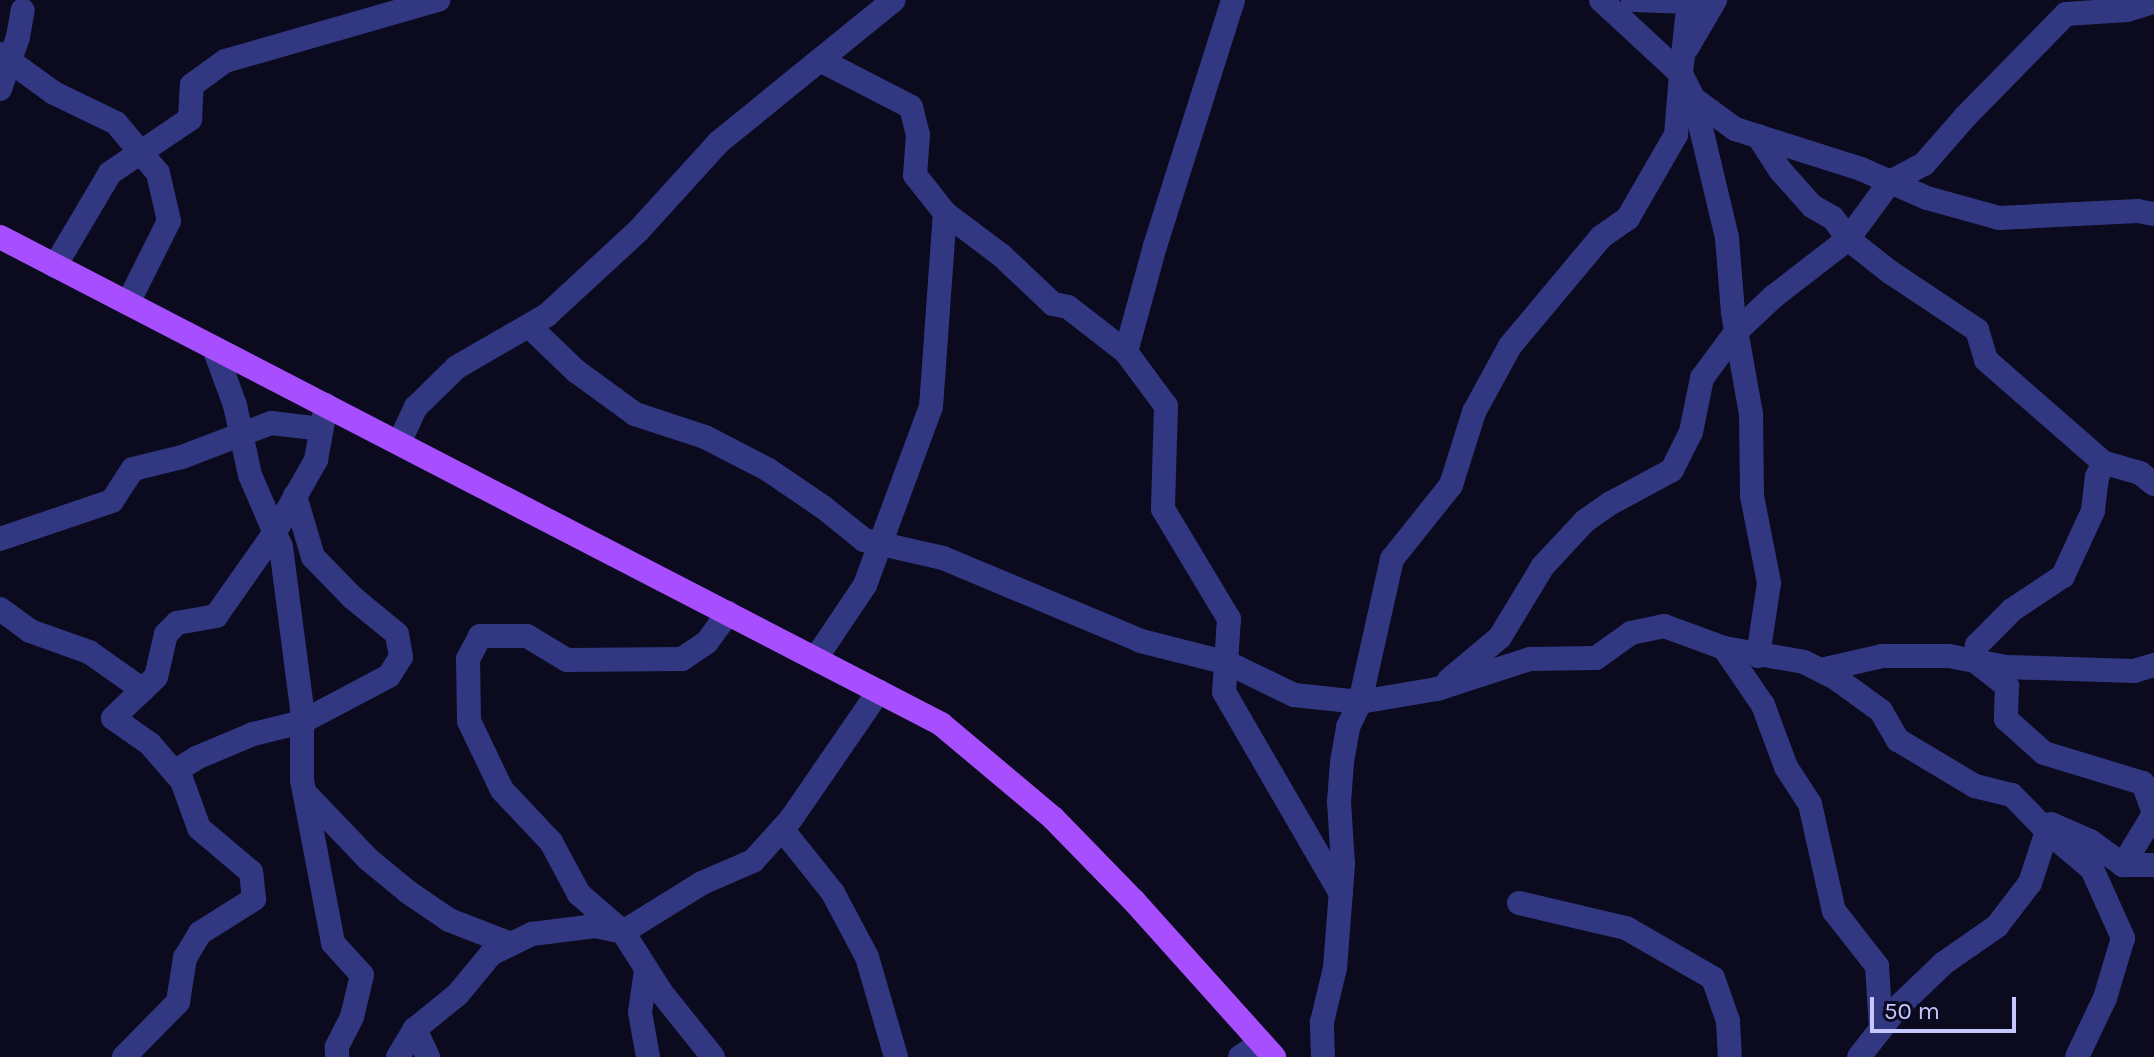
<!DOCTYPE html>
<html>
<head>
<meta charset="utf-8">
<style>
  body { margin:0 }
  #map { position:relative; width:2154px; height:1057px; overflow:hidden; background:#0b0a1e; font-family:Karla,sans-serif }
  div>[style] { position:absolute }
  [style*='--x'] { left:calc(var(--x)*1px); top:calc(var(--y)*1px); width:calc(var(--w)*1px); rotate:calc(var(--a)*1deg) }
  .minor>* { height:24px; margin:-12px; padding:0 12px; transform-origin:12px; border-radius:12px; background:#313881 }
  .major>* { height:24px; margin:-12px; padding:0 12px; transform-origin:12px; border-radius:12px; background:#a74eff }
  span { translate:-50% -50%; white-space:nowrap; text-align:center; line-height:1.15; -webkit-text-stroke:6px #0b0a1e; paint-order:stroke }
  .scale { position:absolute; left:1870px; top:997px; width:146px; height:36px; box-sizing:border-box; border:4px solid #c7c7ff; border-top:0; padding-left:10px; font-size:24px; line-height:28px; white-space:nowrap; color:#c7c7ff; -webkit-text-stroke:6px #0b0a1e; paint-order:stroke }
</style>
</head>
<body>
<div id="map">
  <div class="minor">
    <i style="--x:1633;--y:0;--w:56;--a:2"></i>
    <i style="--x:1689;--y:0;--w:74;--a:96.2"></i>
    <i style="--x:1681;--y:74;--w:28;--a:63"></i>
    <i style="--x:1694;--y:99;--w:143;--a:76.6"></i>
    <i style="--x:1727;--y:238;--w:75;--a:85.4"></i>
    <i style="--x:1733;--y:313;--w:103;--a:79.9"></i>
    <i style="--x:1751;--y:414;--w:82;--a:89.3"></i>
    <i style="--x:1752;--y:496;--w:89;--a:78.9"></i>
    <i style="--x:1769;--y:583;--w:74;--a:98.6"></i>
    <i style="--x:1687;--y:48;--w:56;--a:-59.7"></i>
    <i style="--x:0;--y:54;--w:67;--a:35.8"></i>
    <i style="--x:54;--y:93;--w:69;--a:25.8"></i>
    <i style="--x:116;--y:123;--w:65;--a:50"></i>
    <i style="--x:158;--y:173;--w:49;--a:77.1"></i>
    <i style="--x:169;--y:221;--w:92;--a:116.6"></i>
    <i style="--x:820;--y:60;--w:102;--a:27.3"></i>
    <i style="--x:911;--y:107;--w:29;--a:76"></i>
    <i style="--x:918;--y:135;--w:40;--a:94.3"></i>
    <i style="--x:915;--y:175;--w:48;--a:51.7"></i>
    <i style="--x:945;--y:213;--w:70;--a:36.9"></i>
    <i style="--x:1001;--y:255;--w:71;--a:43.3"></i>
    <i style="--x:1053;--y:304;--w:15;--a:11"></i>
    <i style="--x:1068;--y:307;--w:73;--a:37.8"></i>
    <i style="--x:1126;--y:352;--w:67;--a:53.5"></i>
    <i style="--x:1166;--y:406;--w:103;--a:91.7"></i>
    <i style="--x:1163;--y:509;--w:128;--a:59"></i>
    <i style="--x:1229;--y:619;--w:73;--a:93.9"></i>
    <i style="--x:1224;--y:692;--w:233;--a:59.9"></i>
    <i style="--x:0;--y:89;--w:55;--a:-70.9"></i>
    <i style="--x:18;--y:37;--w:27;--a:-80"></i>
    <i style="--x:1694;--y:99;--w:51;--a:36.2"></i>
    <i style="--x:1735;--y:129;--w:132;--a:17.6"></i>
    <i style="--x:1861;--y:169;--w:72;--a:23.7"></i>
    <i style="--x:1927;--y:198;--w:75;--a:15.5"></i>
    <i style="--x:1999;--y:218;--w:139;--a:-2.9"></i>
    <i style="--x:2138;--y:211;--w:16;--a:11"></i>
    <i style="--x:1758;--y:136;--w:40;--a:57.1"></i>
    <i style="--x:1780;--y:170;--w:48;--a:48.4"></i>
    <i style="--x:1812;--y:206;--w:24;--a:30"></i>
    <i style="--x:1833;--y:218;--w:26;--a:54"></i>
    <i style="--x:1848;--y:239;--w:53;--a:38.2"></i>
    <i style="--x:1890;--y:272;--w:105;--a:33.7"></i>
    <i style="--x:1977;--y:330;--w:31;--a:73"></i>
    <i style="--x:1986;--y:360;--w:157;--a:41.1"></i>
    <i style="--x:55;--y:266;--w:108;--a:-59.4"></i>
    <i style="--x:110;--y:173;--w:97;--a:-34"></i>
    <i style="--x:190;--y:119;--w:34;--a:-87"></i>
    <i style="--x:192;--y:85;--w:41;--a:-36"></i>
    <i style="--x:225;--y:61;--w:222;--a:-16"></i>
    <i style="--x:529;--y:326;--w:65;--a:43.8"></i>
    <i style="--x:576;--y:371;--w:73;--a:36.1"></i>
    <i style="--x:635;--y:414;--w:74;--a:18.2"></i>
    <i style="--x:705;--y:437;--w:70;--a:27.3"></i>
    <i style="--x:767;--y:469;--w:68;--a:34.2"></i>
    <i style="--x:823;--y:507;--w:53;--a:38.8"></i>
    <i style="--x:864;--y:540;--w:81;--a:12.8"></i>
    <i style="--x:943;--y:558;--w:215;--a:22.7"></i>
    <i style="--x:1141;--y:641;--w:90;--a:14.2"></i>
    <i style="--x:1228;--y:663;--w:73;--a:25.9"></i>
    <i style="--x:1294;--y:695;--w:66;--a:6.1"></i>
    <i style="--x:1360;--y:702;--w:147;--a:-77.4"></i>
    <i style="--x:1392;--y:559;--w:95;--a:-51.4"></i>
    <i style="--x:1451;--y:485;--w:77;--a:-72.5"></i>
    <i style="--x:1474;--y:412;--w:75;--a:-61.4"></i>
    <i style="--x:1510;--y:346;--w:142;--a:-50.1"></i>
    <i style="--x:1601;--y:237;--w:33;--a:-35"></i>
    <i style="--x:1628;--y:218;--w:96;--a:-60"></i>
    <i style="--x:1676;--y:135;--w:61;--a:-85.3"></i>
    <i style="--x:1681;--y:74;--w:109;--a:-137.2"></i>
    <i style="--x:214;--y:348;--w:61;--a:69.8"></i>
    <i style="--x:235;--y:405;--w:72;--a:77.9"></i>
    <i style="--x:250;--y:475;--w:78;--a:66.7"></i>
    <i style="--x:281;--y:547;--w:163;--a:82.6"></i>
    <i style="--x:302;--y:709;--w:71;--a:90"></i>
    <i style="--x:302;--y:780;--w:166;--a:79.2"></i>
    <i style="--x:333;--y:943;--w:43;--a:47.8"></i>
    <i style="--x:362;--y:975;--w:43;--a:103.4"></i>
    <i style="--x:352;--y:1017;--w:34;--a:117"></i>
    <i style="--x:337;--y:1047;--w:10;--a:90"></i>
    <i style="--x:1126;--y:352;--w:110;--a:-74.7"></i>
    <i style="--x:1155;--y:246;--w:258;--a:-72.4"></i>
    <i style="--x:399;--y:443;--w:40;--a:-65"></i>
    <i style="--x:416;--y:407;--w:57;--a:-44.3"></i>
    <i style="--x:457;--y:367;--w:104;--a:-30"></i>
    <i style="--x:547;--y:315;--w:124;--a:-42.7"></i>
    <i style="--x:638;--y:231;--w:120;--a:-47.7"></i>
    <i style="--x:719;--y:142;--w:225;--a:-39.1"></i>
    <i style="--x:2154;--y:484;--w:18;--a:-142"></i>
    <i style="--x:2140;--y:473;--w:37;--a:-164"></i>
    <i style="--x:2104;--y:463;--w:16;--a:117"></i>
    <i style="--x:2097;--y:477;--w:34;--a:97"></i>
    <i style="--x:2093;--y:511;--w:72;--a:114.8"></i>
    <i style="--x:2063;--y:576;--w:61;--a:146.3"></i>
    <i style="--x:2012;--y:610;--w:49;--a:135"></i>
    <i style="--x:1977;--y:645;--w:16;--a:97"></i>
    <i style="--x:1975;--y:661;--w:41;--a:38"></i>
    <i style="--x:2007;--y:686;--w:33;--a:92"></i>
    <i style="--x:2006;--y:719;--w:51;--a:41.8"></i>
    <i style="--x:2044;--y:753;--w:103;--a:16.9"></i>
    <i style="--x:2143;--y:783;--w:33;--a:70"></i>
    <i style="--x:2154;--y:814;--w:60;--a:121.3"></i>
    <i style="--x:2123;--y:865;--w:31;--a:0"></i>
    <i style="--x:0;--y:539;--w:118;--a:-18.7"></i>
    <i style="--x:112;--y:501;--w:38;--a:-57"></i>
    <i style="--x:133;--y:469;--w:50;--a:-13.8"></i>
    <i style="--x:182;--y:457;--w:95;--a:-20.9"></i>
    <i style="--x:271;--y:423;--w:51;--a:6.7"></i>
    <i style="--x:0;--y:609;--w:37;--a:36"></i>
    <i style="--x:30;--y:631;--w:63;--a:19.6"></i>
    <i style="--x:89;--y:652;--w:66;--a:35.1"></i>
    <i style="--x:1724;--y:648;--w:69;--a:55.6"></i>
    <i style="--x:1763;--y:705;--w:66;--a:69.6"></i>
    <i style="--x:1786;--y:767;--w:44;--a:57"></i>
    <i style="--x:1810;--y:804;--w:110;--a:77.4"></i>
    <i style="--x:1834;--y:911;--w:70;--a:52"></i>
    <i style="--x:1877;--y:966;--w:63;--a:86.4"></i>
    <i style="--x:816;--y:658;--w:88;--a:-56.1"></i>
    <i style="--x:865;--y:585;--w:190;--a:-69.7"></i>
    <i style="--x:931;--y:407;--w:195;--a:-85.9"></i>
    <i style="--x:1821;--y:670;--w:63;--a:-12.9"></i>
    <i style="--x:1882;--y:656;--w:67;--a:0"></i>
    <i style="--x:1949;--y:656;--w:58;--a:10.9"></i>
    <i style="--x:2006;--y:667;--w:128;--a:1.8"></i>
    <i style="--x:2134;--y:671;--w:21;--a:-17"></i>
    <i style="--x:1449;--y:680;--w:67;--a:-40.1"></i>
    <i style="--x:1500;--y:637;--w:83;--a:-58.8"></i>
    <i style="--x:1543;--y:566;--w:62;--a:-47"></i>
    <i style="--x:1585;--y:521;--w:32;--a:-35"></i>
    <i style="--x:1611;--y:503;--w:69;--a:-28.4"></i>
    <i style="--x:1672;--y:470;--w:42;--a:-63.4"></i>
    <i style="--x:1691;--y:432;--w:55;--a:-78.5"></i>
    <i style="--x:1702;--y:378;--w:57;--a:-53.5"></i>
    <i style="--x:1736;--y:332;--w:51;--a:-43.4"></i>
    <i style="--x:1773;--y:297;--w:95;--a:-37.7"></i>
    <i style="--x:1848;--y:239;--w:71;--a:-53.6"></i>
    <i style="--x:1890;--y:182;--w:38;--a:-28"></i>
    <i style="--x:1924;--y:164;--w:62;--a:-48.9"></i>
    <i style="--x:1965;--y:117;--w:144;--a:-45.6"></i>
    <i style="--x:2066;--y:14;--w:61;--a:-3.8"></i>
    <i style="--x:2127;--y:10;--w:28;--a:-17"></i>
    <i style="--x:174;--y:772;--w:26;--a:-32"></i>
    <i style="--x:196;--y:758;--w:62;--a:-22.8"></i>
    <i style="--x:253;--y:734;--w:50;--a:-13.8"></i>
    <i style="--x:302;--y:722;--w:98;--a:-27.9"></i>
    <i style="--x:389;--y:676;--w:22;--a:-58"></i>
    <i style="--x:401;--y:657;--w:23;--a:-100"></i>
    <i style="--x:397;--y:634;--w:57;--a:-140.7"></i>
    <i style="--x:353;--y:598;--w:57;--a:-134.3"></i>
    <i style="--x:313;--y:557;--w:64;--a:-106.4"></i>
    <i style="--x:305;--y:793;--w:91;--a:46.3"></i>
    <i style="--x:368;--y:859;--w:52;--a:39.5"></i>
    <i style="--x:408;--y:892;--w:50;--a:34.3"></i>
    <i style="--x:449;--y:920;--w:66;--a:21.2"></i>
    <i style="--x:2051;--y:824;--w:43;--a:23.6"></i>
    <i style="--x:2090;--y:841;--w:41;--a:36"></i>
    <i style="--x:782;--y:829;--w:82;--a:51.4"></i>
    <i style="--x:833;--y:893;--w:72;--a:62"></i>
    <i style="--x:867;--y:957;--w:104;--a:73.8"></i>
    <i style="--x:1519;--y:903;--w:110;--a:13.2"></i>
    <i style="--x:1626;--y:928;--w:100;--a:29.9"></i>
    <i style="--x:1713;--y:978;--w:46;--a:70.8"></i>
    <i style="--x:1728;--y:1021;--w:36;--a:87"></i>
    <i style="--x:646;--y:970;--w:42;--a:98.1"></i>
    <i style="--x:640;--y:1012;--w:46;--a:79.9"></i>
    <i style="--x:415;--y:1029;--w:31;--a:65"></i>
    <i style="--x:124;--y:1057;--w:77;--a:-45.5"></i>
    <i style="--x:178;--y:1002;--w:45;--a:-81"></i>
    <i style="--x:185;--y:958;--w:29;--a:-59"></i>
    <i style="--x:200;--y:933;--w:64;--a:-32.2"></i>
    <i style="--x:254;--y:899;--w:27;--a:-96"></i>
    <i style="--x:251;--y:872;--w:68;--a:-139.8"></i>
    <i style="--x:199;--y:828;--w:50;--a:-109.9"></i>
    <i style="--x:182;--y:781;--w:49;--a:-130.9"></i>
    <i style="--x:150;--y:744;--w:45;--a:-144.9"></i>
    <i style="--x:113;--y:718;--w:59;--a:-43.6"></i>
    <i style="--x:156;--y:677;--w:44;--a:-76.9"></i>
    <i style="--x:166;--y:634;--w:16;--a:-45"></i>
    <i style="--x:177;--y:623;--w:40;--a:-10"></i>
    <i style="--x:216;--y:616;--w:103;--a:-54.9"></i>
    <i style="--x:275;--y:532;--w:83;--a:-60.3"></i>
    <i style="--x:316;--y:460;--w:56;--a:-79.7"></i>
    <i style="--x:398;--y:1057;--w:33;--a:-59"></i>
    <i style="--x:415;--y:1029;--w:55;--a:-39.1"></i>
    <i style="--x:458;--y:994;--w:52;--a:-50.5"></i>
    <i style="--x:491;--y:954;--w:46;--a:-26"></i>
    <i style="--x:532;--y:934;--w:64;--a:-7.2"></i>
    <i style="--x:595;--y:926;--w:29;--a:12"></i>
    <i style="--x:623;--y:932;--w:93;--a:-31.8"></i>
    <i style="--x:702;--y:883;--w:56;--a:-23.3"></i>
    <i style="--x:753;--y:861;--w:57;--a:-47.9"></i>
    <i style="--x:791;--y:819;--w:155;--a:-55.5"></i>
    <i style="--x:713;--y:1057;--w:83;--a:-128.7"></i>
    <i style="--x:661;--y:992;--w:71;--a:-122.3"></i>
    <i style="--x:623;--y:932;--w:58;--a:-139.2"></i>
    <i style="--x:579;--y:894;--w:59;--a:-118.3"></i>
    <i style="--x:551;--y:842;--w:71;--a:-133.3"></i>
    <i style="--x:502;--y:790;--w:76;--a:-115.6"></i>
    <i style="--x:469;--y:721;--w:62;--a:-90.9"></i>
    <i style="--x:468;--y:659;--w:26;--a:-62"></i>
    <i style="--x:480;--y:636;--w:47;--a:0"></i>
    <i style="--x:527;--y:636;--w:47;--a:31"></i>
    <i style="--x:567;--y:660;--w:115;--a:-0.5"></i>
    <i style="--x:682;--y:659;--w:30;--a:-34"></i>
    <i style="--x:707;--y:642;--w:36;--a:-54"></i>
    <i style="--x:1240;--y:1057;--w:25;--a:-34"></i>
    <i style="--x:1323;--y:1057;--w:35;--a:-92"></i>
    <i style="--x:1322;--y:1022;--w:56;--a:-76.5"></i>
    <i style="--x:1335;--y:968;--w:104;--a:-85.6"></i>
    <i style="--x:1343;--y:864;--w:62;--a:-93.7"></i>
    <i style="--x:1339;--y:802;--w:40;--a:-85.7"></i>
    <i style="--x:1342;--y:762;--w:36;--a:-80"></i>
    <i style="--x:1348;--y:727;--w:28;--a:-64"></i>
    <i style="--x:1360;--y:702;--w:78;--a:-9.6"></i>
    <i style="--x:1437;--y:689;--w:98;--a:-17.9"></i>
    <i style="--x:1530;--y:659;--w:66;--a:-0.9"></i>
    <i style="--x:1596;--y:658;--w:43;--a:-35.5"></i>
    <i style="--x:1631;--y:633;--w:34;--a:-12"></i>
    <i style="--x:1664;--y:626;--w:64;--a:20.1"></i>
    <i style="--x:1724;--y:648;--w:81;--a:9.9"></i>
    <i style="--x:1804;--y:662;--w:37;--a:27"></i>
    <i style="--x:1837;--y:679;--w:54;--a:36"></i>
    <i style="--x:1881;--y:711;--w:34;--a:60"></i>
    <i style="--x:1898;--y:740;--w:90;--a:30.9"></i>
    <i style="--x:1975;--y:786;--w:38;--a:14"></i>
    <i style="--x:2012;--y:795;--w:50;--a:45.8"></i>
    <i style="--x:2047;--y:831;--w:59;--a:40.2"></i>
    <i style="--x:2092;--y:869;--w:76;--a:65.8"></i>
    <i style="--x:2123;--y:938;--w:63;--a:106.7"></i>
    <i style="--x:2105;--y:998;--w:65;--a:115.4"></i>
    <i style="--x:1859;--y:1057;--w:62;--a:-52.2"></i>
    <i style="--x:1897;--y:1008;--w:65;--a:-43.8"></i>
    <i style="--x:1944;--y:963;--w:65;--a:-34.9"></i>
    <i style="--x:1997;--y:926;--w:54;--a:-52.5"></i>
    <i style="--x:2030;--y:883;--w:55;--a:-71.9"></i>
  </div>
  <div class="major">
    <i style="--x:0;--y:237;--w:1060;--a:27.36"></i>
    <i style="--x:941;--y:724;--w:146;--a:40"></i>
    <i style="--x:1053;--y:818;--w:116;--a:45.7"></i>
    <i style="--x:1134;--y:901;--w:210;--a:48.1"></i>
  </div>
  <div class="scale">50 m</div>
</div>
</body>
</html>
